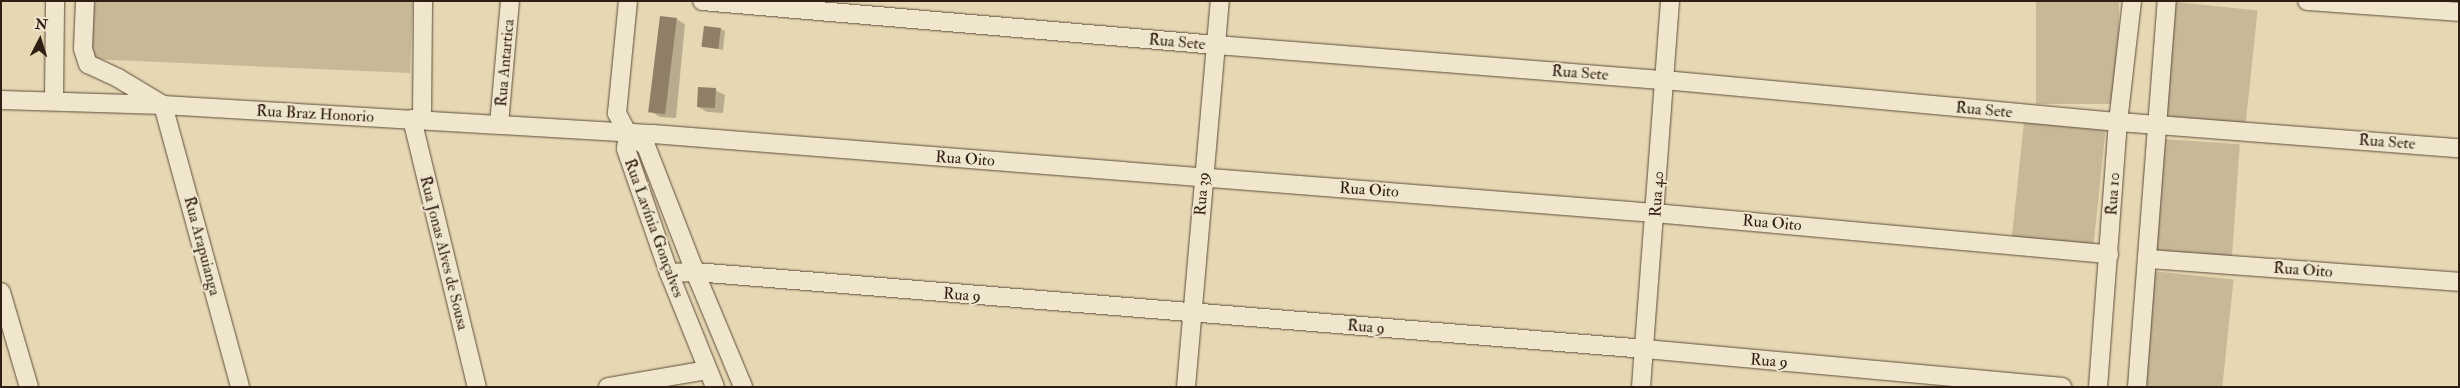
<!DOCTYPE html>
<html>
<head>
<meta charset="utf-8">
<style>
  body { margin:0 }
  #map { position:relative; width:2460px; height:388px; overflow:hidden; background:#e6d8b2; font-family:"IM FELL Double Pica",serif }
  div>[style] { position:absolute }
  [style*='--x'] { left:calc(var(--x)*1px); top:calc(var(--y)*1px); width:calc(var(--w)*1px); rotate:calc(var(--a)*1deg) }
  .green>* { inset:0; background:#c7b897; transform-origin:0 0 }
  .shadow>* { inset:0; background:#0003 }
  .building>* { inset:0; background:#8e7f66; transform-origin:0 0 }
  .roads { filter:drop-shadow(0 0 1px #5d4c3c) drop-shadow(0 0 1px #5d4c3c) }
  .minor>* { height:18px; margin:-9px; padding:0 9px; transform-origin:9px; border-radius:9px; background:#efe6cd }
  span { translate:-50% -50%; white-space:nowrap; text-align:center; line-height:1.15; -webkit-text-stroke:4px #efe6cd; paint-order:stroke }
  .street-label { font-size:16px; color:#2f1e14 }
  .frame { position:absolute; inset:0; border:2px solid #2f1e14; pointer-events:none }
  .north { position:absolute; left:15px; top:15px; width:50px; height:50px; -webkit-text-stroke:4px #efe6cd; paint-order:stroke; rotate:5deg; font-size:14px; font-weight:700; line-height:20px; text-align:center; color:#2f1e14 }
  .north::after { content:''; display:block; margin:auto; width:18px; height:22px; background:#2f1e14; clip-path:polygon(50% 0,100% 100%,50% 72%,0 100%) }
</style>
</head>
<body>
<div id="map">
  <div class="green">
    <i style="clip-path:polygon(94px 1px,413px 1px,410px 73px,91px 59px)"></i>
    <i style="left:2036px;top:1px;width:83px;height:103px"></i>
    <i style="left:2176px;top:2px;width:82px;height:116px;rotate:6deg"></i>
    <i style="left:2024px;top:122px;width:82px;height:116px;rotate:6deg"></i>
    <i style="left:2163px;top:139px;width:77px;height:114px;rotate:4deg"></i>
    <i style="left:2152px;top:271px;width:82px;height:116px;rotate:6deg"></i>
  </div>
  <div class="shadow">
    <i style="clip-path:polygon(676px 19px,685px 24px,676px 118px,660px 117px,652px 112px)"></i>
    <i style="clip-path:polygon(720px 29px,725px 31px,723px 50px,703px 46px)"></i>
    <i style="clip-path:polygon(715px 90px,725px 95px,723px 113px,707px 112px,698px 107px)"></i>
  </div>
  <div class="building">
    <i style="left:660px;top:16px;width:17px;height:97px;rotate:7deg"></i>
    <i style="left:704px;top:26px;width:17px;height:21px;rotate:7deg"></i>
    <i style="left:698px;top:87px;width:18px;height:20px;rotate:3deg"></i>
  </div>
  <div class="roads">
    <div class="minor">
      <i style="--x:85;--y:1;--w:48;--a:92.4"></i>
      <i style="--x:83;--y:49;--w:16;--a:72"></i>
      <i style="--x:88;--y:64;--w:33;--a:25"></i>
      <i style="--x:118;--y:78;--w:52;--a:31"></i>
      <i style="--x:163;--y:105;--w:292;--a:74.7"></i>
      <i style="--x:702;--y:1;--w:516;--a:4.89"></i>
      <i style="--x:1216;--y:45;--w:450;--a:4.5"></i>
      <i style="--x:1665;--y:80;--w:455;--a:5.3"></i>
      <i style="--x:2118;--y:122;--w:342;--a:4.4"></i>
      <i style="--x:2307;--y:1;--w:152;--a:4.1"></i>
      <i style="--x:1;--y:100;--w:162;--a:1.8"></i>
      <i style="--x:163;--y:105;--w:491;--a:3.4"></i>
      <i style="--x:653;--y:134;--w:1005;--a:4.51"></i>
      <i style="--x:1655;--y:213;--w:456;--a:5.2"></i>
      <i style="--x:54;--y:101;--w:100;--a:-89.4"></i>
      <i style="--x:412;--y:119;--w:276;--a:76.4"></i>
      <i style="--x:422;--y:119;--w:118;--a:-89.5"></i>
      <i style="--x:499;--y:124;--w:123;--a:-84.9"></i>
      <i style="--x:628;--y:134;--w:22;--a:34"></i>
      <i style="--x:646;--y:146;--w:135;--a:68.7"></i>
      <i style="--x:695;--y:272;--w:125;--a:67.3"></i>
      <i style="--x:628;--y:134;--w:15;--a:98"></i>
      <i style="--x:626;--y:149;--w:131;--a:70.9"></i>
      <i style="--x:669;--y:273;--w:123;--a:68"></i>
      <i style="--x:628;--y:134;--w:24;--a:-118"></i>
      <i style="--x:617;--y:113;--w:113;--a:-84.4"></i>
      <i style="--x:2148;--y:259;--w:312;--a:4.2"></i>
      <i style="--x:669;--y:273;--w:26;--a:-2"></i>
      <i style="--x:695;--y:272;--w:954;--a:4.63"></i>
      <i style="--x:1646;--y:349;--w:418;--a:5.2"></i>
      <i style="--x:1;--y:292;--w:99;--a:73.6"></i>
      <i style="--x:608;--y:387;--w:100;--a:-9.7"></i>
      <i style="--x:1186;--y:387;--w:387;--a:-85"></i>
      <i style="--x:1641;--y:387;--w:387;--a:-85.7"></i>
      <i style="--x:2098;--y:387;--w:266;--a:-85.7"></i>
      <i style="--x:2118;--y:122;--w:122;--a:-83.4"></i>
      <i style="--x:2137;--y:387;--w:387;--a:-85.6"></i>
    </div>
  </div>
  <div class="street-label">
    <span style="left:1177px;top:42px;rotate:5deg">Rua Sete</span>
    <span style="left:505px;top:63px;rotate:-85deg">Rua Antartica</span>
    <span style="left:1580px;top:73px;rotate:4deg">Rua Sete</span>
    <span style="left:1984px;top:110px;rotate:5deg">Rua Sete</span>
    <span style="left:315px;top:114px;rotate:3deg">Rua Braz Honorio</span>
    <span style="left:2387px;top:142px;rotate:4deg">Rua Sete</span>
    <span style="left:965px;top:159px;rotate:4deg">Rua Oito</span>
    <span style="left:1369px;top:190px;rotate:4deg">Rua Oito</span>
    <span style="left:1202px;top:194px;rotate:-85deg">Rua 39</span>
    <span style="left:1657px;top:194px;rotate:-86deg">Rua 40</span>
    <span style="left:2113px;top:194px;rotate:-86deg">Rua 10</span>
    <span style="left:1772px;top:223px;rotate:5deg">Rua Oito</span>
    <span style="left:654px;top:228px;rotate:70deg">Rua Lavínia Gonçalves</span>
    <span style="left:202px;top:246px;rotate:75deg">Rua Arapuianga</span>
    <span style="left:444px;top:253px;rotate:76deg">Rua Jonas Alves de Sousa</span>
    <span style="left:2303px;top:270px;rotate:4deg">Rua Oito</span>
    <span style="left:962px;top:295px;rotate:5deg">Rua 9</span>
    <span style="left:1366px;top:327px;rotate:5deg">Rua 9</span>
    <span style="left:1769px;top:361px;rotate:5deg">Rua 9</span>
  </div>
  <div class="frame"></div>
  <div class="north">N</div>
</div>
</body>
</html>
